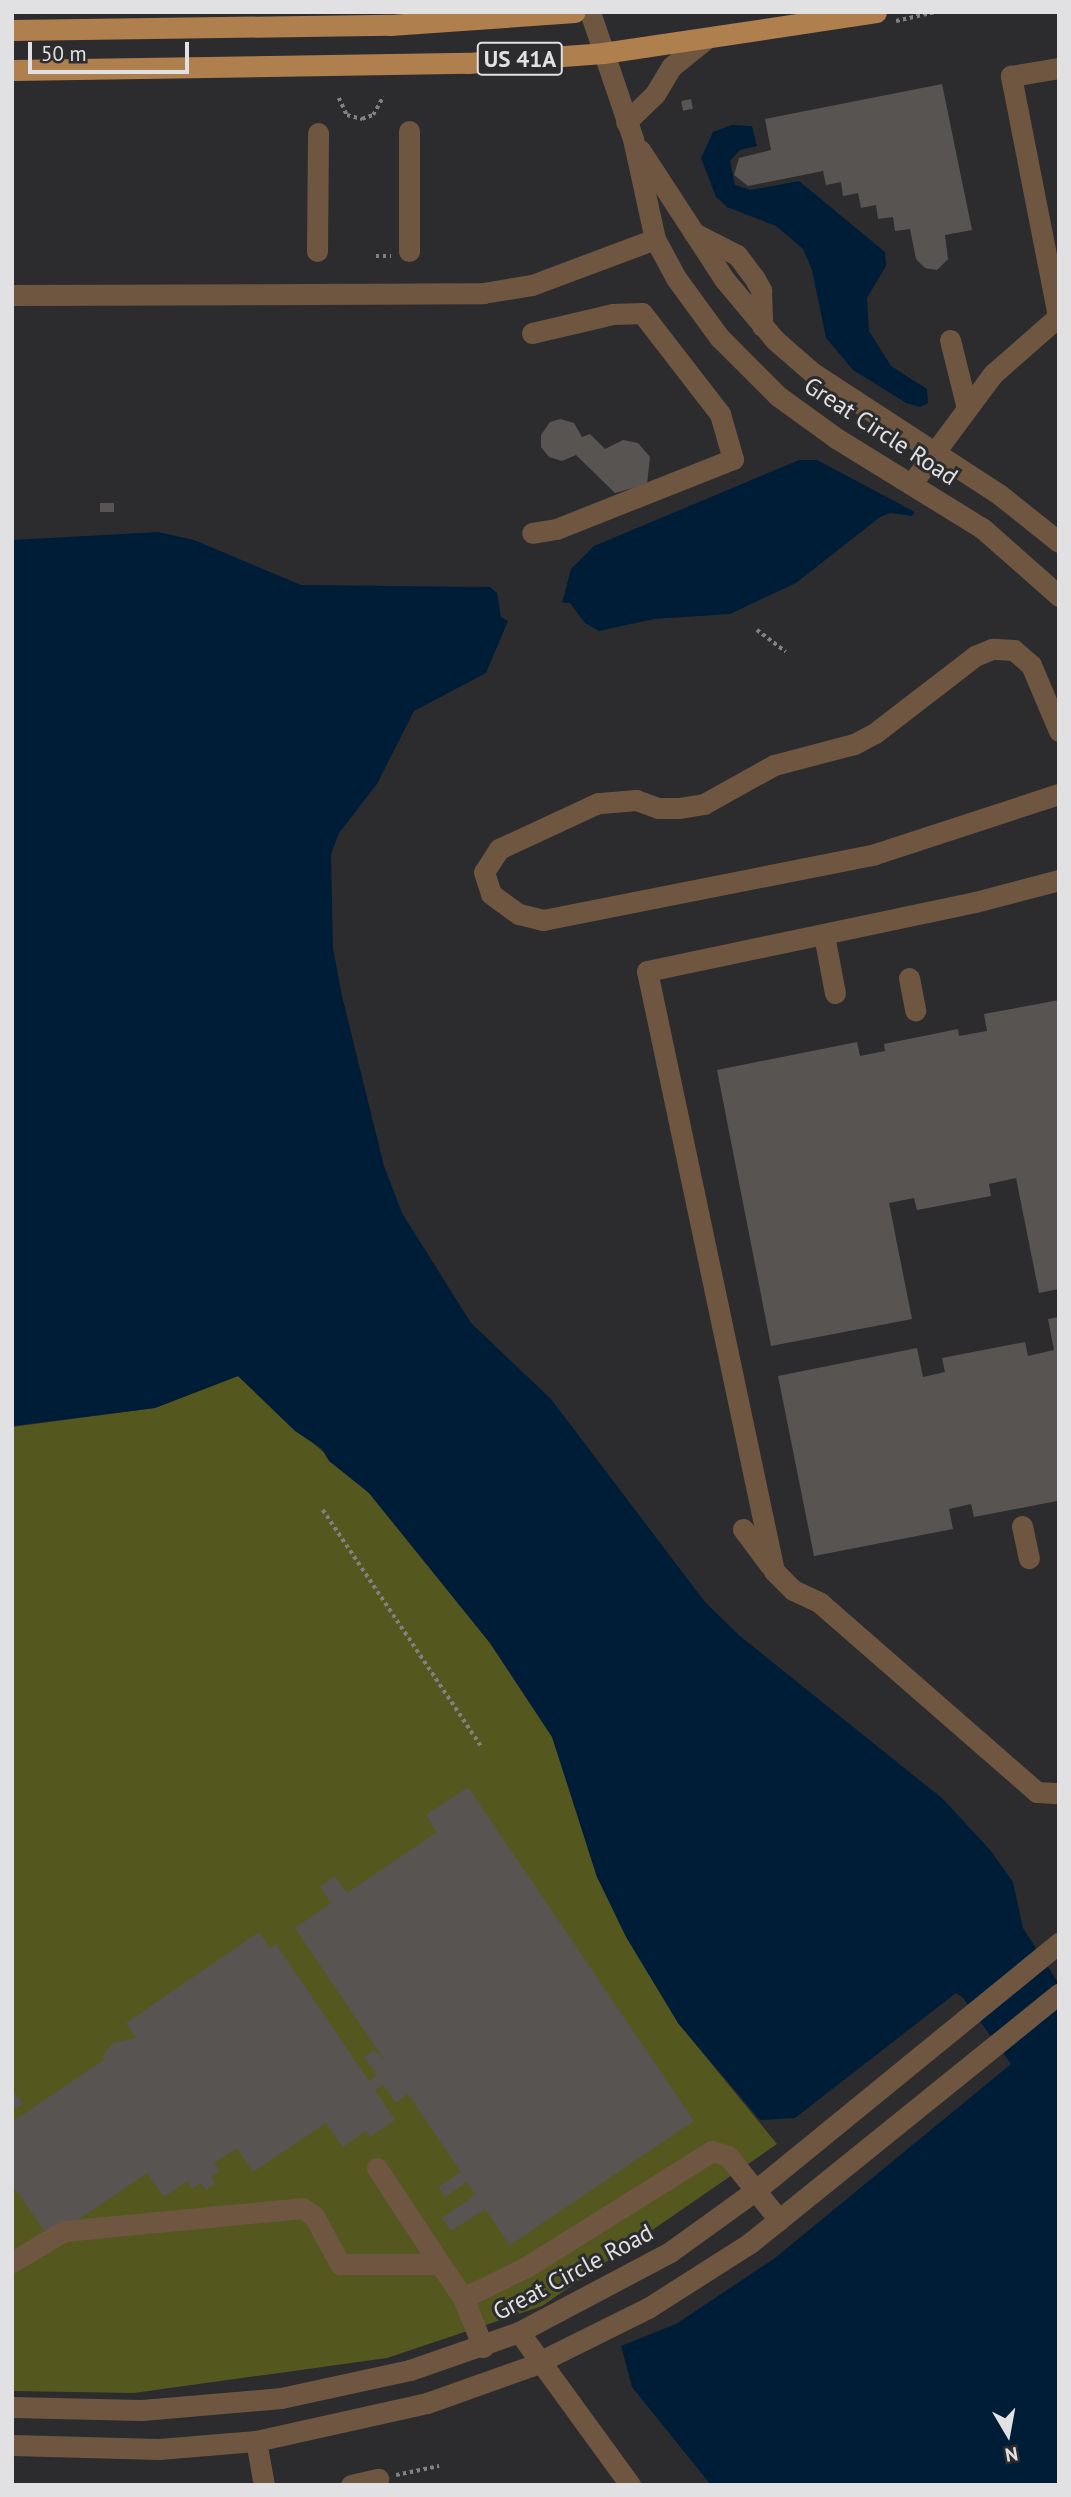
<!DOCTYPE html>
<html>
<head>
<meta charset="utf-8">
<style>
  body { margin:0 }
  #map { position:relative; width:1071px; height:2497px; overflow:hidden; background:#2c2c2f; font-family:"PT Sans",sans-serif }
  div>[style] { position:absolute }
  [style*='--x'] { left:calc(var(--x)*1px); top:calc(var(--y)*1px); width:calc(var(--w)*1px); rotate:calc(var(--a)*1deg) }
  .green>* { inset:0; background:#54581f }
  .water>* { inset:0; background:#001d37 }
  .building>* { inset:0; background:#585452; transform-origin:0 0 }
  .path>* { height:3.5px; margin-top:-1.75px; transform-origin:0; background:repeating-linear-gradient(90deg,#818184 0 3.5px,transparent 0 7px) }
  .minor>* { height:21px; margin:-10.5px; padding:0 10.5px; transform-origin:10.5px; border-radius:10.5px; background:#6f5640 }
  .major>* { height:21px; margin:-10.5px; padding:0 10.5px; transform-origin:10.5px; border-radius:10.5px; background:#b07f4e }
  span { translate:-50% -50%; white-space:nowrap; text-align:center; line-height:1.15; -webkit-text-stroke:6px #2c2c2f; paint-order:stroke }
  .shield-label span { padding:2px 5px; background:#2c2c2f; border:2px solid; border-radius:5px; -webkit-text-stroke-width:0 }
  .shield-label { font-size:23px; color:#e1e1e3; font-weight:700 }
  .street-label { font-size:24px; color:#e1e1e3 }
  .frame { position:absolute; inset:0; border:14px solid #e1e1e3; pointer-events:none }
  .north { position:absolute; left:973px; top:2399px; width:70px; height:70px; -webkit-text-stroke:5px #2c2c2f; paint-order:stroke; rotate:170deg; font-size:19px; font-weight:700; line-height:28px; text-align:center; color:#e1e1e3 }
  .north::after { content:''; display:block; margin:auto; width:24px; height:32px; background:#e1e1e3; clip-path:polygon(50% 0,100% 100%,50% 72%,0 100%) }
  .scale { position:absolute; left:28px; top:42px; width:161px; height:32px; box-sizing:border-box; border:4px solid #e1e1e3; border-top:0; padding-left:9px; font-size:21px; line-height:24px; white-space:nowrap; color:#e1e1e3; -webkit-text-stroke:5px #2c2c2f; paint-order:stroke }
</style>
</head>
<body>
<div id="map">
  <div class="green">
    <i style="clip-path:polygon(238px 1376px,369px 1493px,490px 1643px,553px 1738px,597px 1877px,678px 2023px,777px 2144px,542px 2306px,387px 2358px,134px 2393px,12px 2391px,12px 1427px,155px 1408px)"></i>
  </div>
  <div class="water">
    <i style="clip-path:polygon(732px 125px,752px 126px,757px 146px,740px 150px,730px 161px,735px 185px,751px 190px,799px 181px,885px 252px,886px 266px,867px 298px,869px 331px,891px 366px,927px 389px,928px 403px,920px 407px,906px 403px,853px 370px,826px 338px,812px 270px,803px 249px,776px 226px,727px 207px,716px 197px,701px 158px,713px 132px)"></i>
    <i style="clip-path:polygon(799px 460px,817px 460px,915px 512px,912px 516px,890px 513px,880px 517px,796px 583px,730px 614px,654px 619px,599px 631px,585px 623px,570px 603px,562px 603px,571px 569px,594px 546px)"></i>
    <i style="clip-path:polygon(158px 532px,194px 540px,301px 585px,490px 587px,497px 593px,501px 617px,508px 621px,486px 673px,414px 711px,377px 784px,339px 833px,331px 854px,333px 948px,342px 996px,384px 1166px,402px 1213px,471px 1323px,551px 1399px,705px 1602px,740px 1636px,943px 1799px,991px 1851px,1013px 1882px,1023px 1928px,1059px 1984px,1059px 2485px,711px 2485px,632px 2387px,621px 2346px,676px 2324px,775px 2258px,1011px 2064px,963px 1998px,956px 1993px,795px 2118px,760px 2120px,678px 2023px,626px 1937px,597px 1877px,552px 1737px,490px 1643px,369px 1493px,329px 1461px,322px 1449px,295px 1431px,238px 1376px,155px 1408px,12px 1426px,12px 540px)"></i>
  </div>
  <div class="building">
    <i style="clip-path:polygon(942px 84px,972px 230px,945px 235px,948px 259px,937px 270px,925px 268px,916px 259px,910px 229px,895px 231px,893px 217px,878px 219px,876px 205px,861px 208px,858px 193px,843px 196px,841px 182px,826px 185px,823px 171px,748px 186px,734px 175px,739px 158px,771px 150px,765px 119px)"></i>
    <i style="left:691px;top:99px;width:10px;height:10px;rotate:79deg"></i>
    <i style="clip-path:polygon(560px 419px,574px 423px,582px 437px,590px 434px,605px 449px,623px 440px,638px 443px,650px 457px,647px 484px,615px 493px,576px 455px,562px 461px,549px 457px,541px 447px,541px 435px,550px 422px)"></i>
    <i style="left:100px;top:503px;width:14px;height:9px"></i>
    <i style="clip-path:polygon(1059px 1000px,1059px 1289px,1039px 1293px,1016px 1178px,989px 1184px,991px 1196px,917px 1210px,914px 1198px,889px 1203px,912px 1319px,771px 1346px,717px 1070px,857px 1042px,860px 1056px,885px 1051px,884px 1044px,958px 1029px,959px 1036px,987px 1031px,984px 1014px)"></i>
    <i style="clip-path:polygon(1059px 1317px,1057px 1501px,974px 1517px,971px 1504px,949px 1509px,953px 1529px,814px 1556px,778px 1376px,917px 1348px,923px 1377px,945px 1372px,942px 1358px,1025px 1342px,1028px 1356px,1054px 1350px,1048px 1319px)"></i>
    <i style="clip-path:polygon(468px 1787px,694px 2121px,510px 2245px,485px 2209px,451px 2231px,442px 2218px,475px 2195px,467px 2182px,445px 2197px,439px 2187px,461px 2172px,408px 2094px,396px 2103px,383px 2085px,375px 2090px,395px 2120px,370px 2137px,366px 2131px,343px 2147px,326px 2123px,253px 2172px,237px 2148px,214px 2163px,220px 2171px,211px 2177px,215px 2183px,206px 2190px,201px 2183px,192px 2189px,187px 2181px,164px 2197px,147px 2173px,50px 2239px,16px 2190px,12px 2192px,12px 2122px,105px 2059px,102px 2056px,113px 2043px,136px 2038px,126px 2023px,259px 1932px,270px 1948px,276px 1944px,369px 2081px,377px 2075px,364px 2057px,374px 2050px,385px 2061px,295px 1928px,331px 1903px,320px 1887px,335px 1876px,347px 1893px,437px 1832px,426px 1815px)"></i>
    <i style="clip-path:polygon(12px 2089px,23px 2104px,12px 2111px)"></i>
  </div>
  <div class="path">
    <i style="--x:896;--y:21;--w:40;--a:-13"></i>
    <i style="--x:339;--y:98;--w:19;--a:65"></i>
    <i style="--x:347;--y:115;--w:16;--a:15"></i>
    <i style="--x:362;--y:119;--w:12;--a:-20"></i>
    <i style="--x:373;--y:115;--w:21;--a:-61"></i>
    <i style="--x:376;--y:256;--w:15;--a:0"></i>
    <i style="--x:757;--y:630;--w:36;--a:37"></i>
    <i style="--x:323;--y:1510;--w:284;--a:56.2"></i>
    <i style="--x:396;--y:2475;--w:44;--a:-11.8"></i>
  </div>
  <div class="minor">
    <i style="--x:590;--y:12;--w:134;--a:71.3"></i>
    <i style="--x:633;--y:139;--w:102;--a:77.6"></i>
    <i style="--x:655;--y:239;--w:44;--a:61.7"></i>
    <i style="--x:676;--y:278;--w:73;--a:53.9"></i>
    <i style="--x:719;--y:337;--w:83;--a:45"></i>
    <i style="--x:778;--y:396;--w:72;--a:35.9"></i>
    <i style="--x:836;--y:438;--w:172;--a:31.7"></i>
    <i style="--x:982;--y:528;--w:103;--a:41.4"></i>
    <i style="--x:626;--y:122;--w:40;--a:-44"></i>
    <i style="--x:655;--y:94;--w:31;--a:-59"></i>
    <i style="--x:671;--y:67;--w:45;--a:-38.7"></i>
    <i style="--x:409;--y:131;--w:120;--a:90"></i>
    <i style="--x:640;--y:150;--w:154;--a:56.9"></i>
    <i style="--x:724;--y:279;--w:80;--a:50.1"></i>
    <i style="--x:775;--y:340;--w:50;--a:41"></i>
    <i style="--x:813;--y:373;--w:223;--a:33.1"></i>
    <i style="--x:1000;--y:495;--w:75;--a:38.5"></i>
    <i style="--x:694;--y:233;--w:48;--a:27.1"></i>
    <i style="--x:737;--y:255;--w:30;--a:53"></i>
    <i style="--x:755;--y:279;--w:13;--a:61"></i>
    <i style="--x:761;--y:290;--w:36;--a:88"></i>
    <i style="--x:317;--y:251;--w:118;--a:-89.5"></i>
    <i style="--x:12;--y:295;--w:471;--a:-0.2"></i>
    <i style="--x:483;--y:293;--w:50;--a:-9.3"></i>
    <i style="--x:532;--y:285;--w:131;--a:-20.5"></i>
    <i style="--x:1058;--y:316;--w:245;--a:-101.1"></i>
    <i style="--x:1011;--y:76;--w:49;--a:-9.5"></i>
    <i style="--x:532;--y:333;--w:83;--a:-13.2"></i>
    <i style="--x:613;--y:314;--w:29;--a:-2"></i>
    <i style="--x:642;--y:313;--w:128;--a:52.3"></i>
    <i style="--x:720;--y:414;--w:47;--a:73.9"></i>
    <i style="--x:733;--y:459;--w:190;--a:158.4"></i>
    <i style="--x:556;--y:529;--w:24;--a:171"></i>
    <i style="--x:950;--y:340;--w:70;--a:76"></i>
    <i style="--x:912;--y:483;--w:136;--a:-53.4"></i>
    <i style="--x:993;--y:374;--w:88;--a:-41.3"></i>
    <i style="--x:1059;--y:731;--w:72;--a:-113"></i>
    <i style="--x:1031;--y:665;--w:23;--a:-139"></i>
    <i style="--x:1014;--y:650;--w:22;--a:-177"></i>
    <i style="--x:992;--y:649;--w:18;--a:158"></i>
    <i style="--x:975;--y:656;--w:126;--a:142.4"></i>
    <i style="--x:875;--y:733;--w:24;--a:152"></i>
    <i style="--x:854;--y:744;--w:83;--a:165.3"></i>
    <i style="--x:774;--y:765;--w:80;--a:150.9"></i>
    <i style="--x:704;--y:804;--w:26;--a:171"></i>
    <i style="--x:678;--y:808;--w:20;--a:180"></i>
    <i style="--x:658;--y:808;--w:23;--a:-160"></i>
    <i style="--x:636;--y:800;--w:38;--a:175"></i>
    <i style="--x:598;--y:803;--w:109;--a:155.1"></i>
    <i style="--x:499;--y:849;--w:27;--a:123"></i>
    <i style="--x:484;--y:872;--w:23;--a:72"></i>
    <i style="--x:491;--y:894;--w:34;--a:36"></i>
    <i style="--x:519;--y:914;--w:25;--a:14"></i>
    <i style="--x:543;--y:920;--w:338;--a:-11.2"></i>
    <i style="--x:875;--y:854;--w:194;--a:-18.1"></i>
    <i style="--x:1059;--y:880;--w:87;--a:165.3"></i>
    <i style="--x:975;--y:902;--w:335;--a:168.1"></i>
    <i style="--x:647;--y:971;--w:613;--a:78.05"></i>
    <i style="--x:774;--y:1571;--w:27;--a:45"></i>
    <i style="--x:793;--y:1590;--w:29;--a:25"></i>
    <i style="--x:819;--y:1602;--w:289;--a:41.1"></i>
    <i style="--x:1037;--y:1792;--w:22;--a:3"></i>
    <i style="--x:824;--y:935;--w:59;--a:79.3"></i>
    <i style="--x:909;--y:978;--w:33;--a:79"></i>
    <i style="--x:1022;--y:1526;--w:33;--a:78"></i>
    <i style="--x:743;--y:1529;--w:44;--a:53.4"></i>
    <i style="--x:377;--y:2168;--w:115;--a:56.7"></i>
    <i style="--x:12;--y:2262;--w:61;--a:-30.8"></i>
    <i style="--x:64;--y:2231;--w:239;--a:-5.5"></i>
    <i style="--x:302;--y:2208;--w:14;--a:34"></i>
    <i style="--x:314;--y:2216;--w:55;--a:61.6"></i>
    <i style="--x:340;--y:2264;--w:100;--a:0"></i>
    <i style="--x:440;--y:2264;--w:41;--a:55.9"></i>
    <i style="--x:463;--y:2298;--w:53;--a:67.8"></i>
    <i style="--x:463;--y:2298;--w:72;--a:-26.2"></i>
    <i style="--x:528;--y:2266;--w:217;--a:-32"></i>
    <i style="--x:712;--y:2151;--w:17;--a:17"></i>
    <i style="--x:728;--y:2156;--w:82;--a:51.4"></i>
    <i style="--x:519;--y:2332;--w:189;--a:54"></i>
    <i style="--x:12;--y:2407;--w:130;--a:1.3"></i>
    <i style="--x:142;--y:2410;--w:140;--a:-4.9"></i>
    <i style="--x:281;--y:2398;--w:132;--a:-12.2"></i>
    <i style="--x:410;--y:2370;--w:115;--a:-19.2"></i>
    <i style="--x:519;--y:2332;--w:171;--a:-27.9"></i>
    <i style="--x:670;--y:2252;--w:106;--a:-35.8"></i>
    <i style="--x:756;--y:2190;--w:391;--a:-39.2"></i>
    <i style="--x:256;--y:2441;--w:45;--a:79.7"></i>
    <i style="--x:12;--y:2445;--w:147;--a:1.6"></i>
    <i style="--x:159;--y:2449;--w:97;--a:-4.7"></i>
    <i style="--x:256;--y:2441;--w:175;--a:-12.5"></i>
    <i style="--x:427;--y:2403;--w:110;--a:-19.6"></i>
    <i style="--x:531;--y:2366;--w:131;--a:-26.4"></i>
    <i style="--x:648;--y:2308;--w:121;--a:-32.5"></i>
    <i style="--x:750;--y:2243;--w:397;--a:-38.9"></i>
    <i style="--x:351;--y:2485;--w:28;--a:-13"></i>
  </div>
  <div class="major">
    <i style="--x:12;--y:30;--w:378;--a:-0.8"></i>
    <i style="--x:390;--y:25;--w:185;--a:-4"></i>
    <i style="--x:12;--y:70;--w:456;--a:-0.9"></i>
    <i style="--x:468;--y:63;--w:135;--a:-4.2"></i>
    <i style="--x:603;--y:53;--w:276;--a:-8.5"></i>
  </div>
  <div class="shield-label">
    <span style="left:520px;top:59px">US 41A</span>
  </div>
  <div class="street-label">
    <span style="left:881px;top:431px;rotate:33deg">Great Circle Road</span>
    <span style="left:573px;top:2272px;rotate:-28deg">Great Circle Road</span>
  </div>
  <div class="frame"></div>
  <div class="north">N</div>
  <div class="scale">50 m</div>
</div>
</body>
</html>
